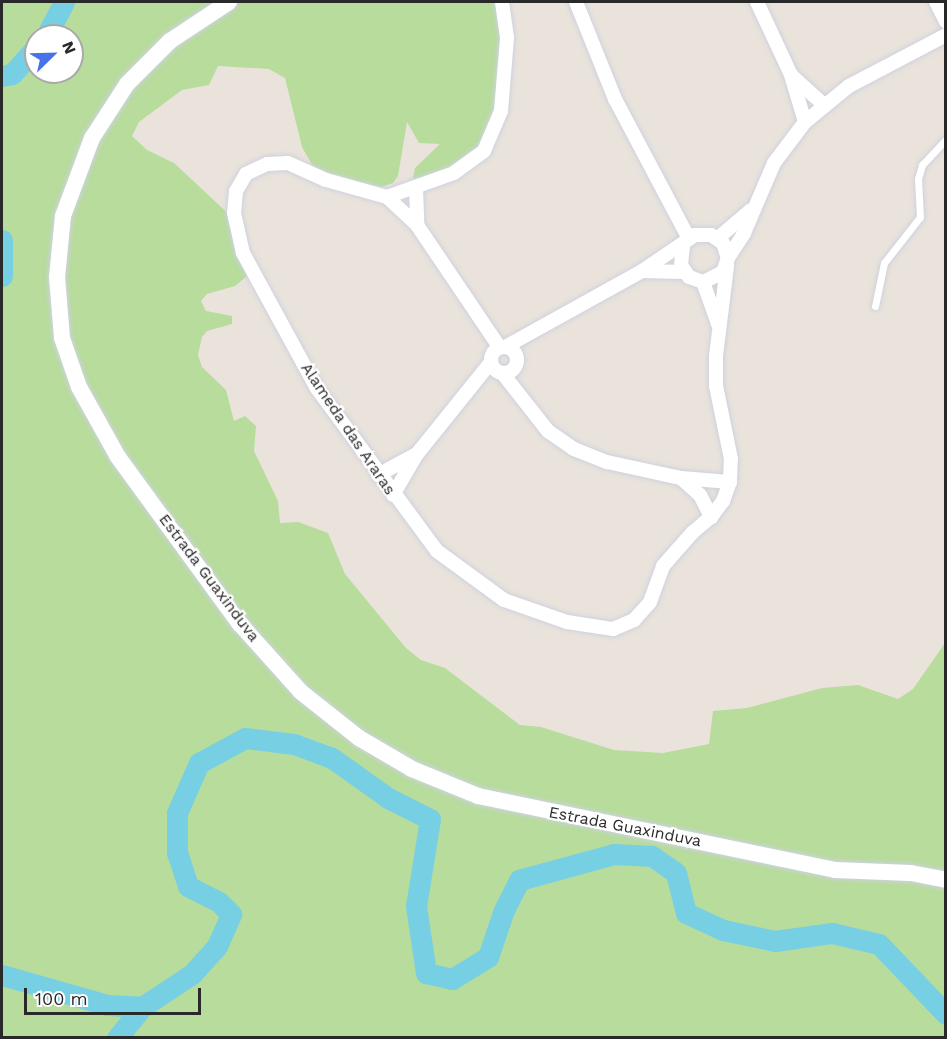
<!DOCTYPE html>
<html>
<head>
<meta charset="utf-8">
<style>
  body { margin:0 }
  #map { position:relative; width:947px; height:1039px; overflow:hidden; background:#eae3dc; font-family:"Work Sans",sans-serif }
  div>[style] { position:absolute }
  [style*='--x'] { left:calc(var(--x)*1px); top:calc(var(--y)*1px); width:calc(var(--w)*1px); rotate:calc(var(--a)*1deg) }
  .green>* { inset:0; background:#b7dc9c }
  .river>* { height:21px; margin:-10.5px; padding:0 10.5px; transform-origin:10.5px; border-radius:10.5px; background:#77cfe4 }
  .roads { filter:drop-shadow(0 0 2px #ced2dd) drop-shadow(0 0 2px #ced2dd) }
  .service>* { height:7px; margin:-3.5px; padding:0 3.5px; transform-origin:3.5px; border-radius:3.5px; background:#fff }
  .minor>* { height:14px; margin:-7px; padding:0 7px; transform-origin:7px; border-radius:7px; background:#fff }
  .minor>.ring { margin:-7px; padding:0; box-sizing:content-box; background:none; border:14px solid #fff; border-radius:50% }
  .tertiary>* { height:16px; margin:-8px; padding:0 8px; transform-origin:8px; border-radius:8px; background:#fff }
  span { translate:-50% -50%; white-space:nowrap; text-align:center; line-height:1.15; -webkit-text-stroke:4.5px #fff; paint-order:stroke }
  .street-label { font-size:16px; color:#292929 }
  .frame { position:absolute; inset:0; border:3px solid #292929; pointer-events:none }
  .north { position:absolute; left:24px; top:24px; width:60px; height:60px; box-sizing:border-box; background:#fff; border:2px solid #a9a9a9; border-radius:50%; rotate:67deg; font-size:16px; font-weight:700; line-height:24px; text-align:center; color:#292929 }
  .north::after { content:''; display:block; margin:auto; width:21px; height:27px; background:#4872ea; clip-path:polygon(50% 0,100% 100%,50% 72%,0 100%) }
  .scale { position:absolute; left:24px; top:988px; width:177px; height:27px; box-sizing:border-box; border:3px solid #292929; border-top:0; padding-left:8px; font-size:18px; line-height:21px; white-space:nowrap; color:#292929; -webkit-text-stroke:4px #fff; paint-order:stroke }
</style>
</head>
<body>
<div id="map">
  <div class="green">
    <i style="clip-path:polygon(evenodd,2px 2px,502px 2px,512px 58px,489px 134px,462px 165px,420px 182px,413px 178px,415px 168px,440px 144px,419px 143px,407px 122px,398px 176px,393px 183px,381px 187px,360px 182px,341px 185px,315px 170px,302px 147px,285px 78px,269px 69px,218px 66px,209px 85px,182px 90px,139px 122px,132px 136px,147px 150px,174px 163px,234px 219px,248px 266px,246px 277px,235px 286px,207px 294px,201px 301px,206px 311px,232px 316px,232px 324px,207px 331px,202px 337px,198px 355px,202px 367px,226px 390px,234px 421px,245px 416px,256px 426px,254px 451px,278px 501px,280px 523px,298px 522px,328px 533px,345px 574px,406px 648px,421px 660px,445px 668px,520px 725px,541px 727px,614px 750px,663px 753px,709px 744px,713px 711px,747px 708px,822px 688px,858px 685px,898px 699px,913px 689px,945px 643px,945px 1037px,2px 1038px,2px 2px,36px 36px,72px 36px,72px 72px,36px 72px,36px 36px)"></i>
  </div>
  <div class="river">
    <i style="--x:46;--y:36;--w:38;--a:-62"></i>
    <i style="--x:2;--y:76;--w:10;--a:-11"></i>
    <i style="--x:12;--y:74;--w:36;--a:-48"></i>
    <i style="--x:2;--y:240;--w:36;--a:90"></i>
    <i style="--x:2;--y:975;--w:109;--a:15.9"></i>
    <i style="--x:107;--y:1005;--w:35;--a:3"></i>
    <i style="--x:117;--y:1038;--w:40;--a:-51"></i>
    <i style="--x:142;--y:1007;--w:60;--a:-33.4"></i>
    <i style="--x:192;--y:974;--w:38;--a:-48"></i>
    <i style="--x:217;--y:946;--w:35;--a:-66"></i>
    <i style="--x:231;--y:914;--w:17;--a:-135"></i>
    <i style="--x:219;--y:902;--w:35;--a:-153"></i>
    <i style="--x:188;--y:886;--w:35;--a:-108"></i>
    <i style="--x:177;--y:853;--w:40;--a:-90"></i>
    <i style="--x:177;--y:813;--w:55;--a:-66.3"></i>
    <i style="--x:199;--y:763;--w:52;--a:-28.5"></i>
    <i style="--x:245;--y:738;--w:49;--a:7"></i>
    <i style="--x:294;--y:744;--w:40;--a:20.2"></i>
    <i style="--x:332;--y:758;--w:69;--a:35.5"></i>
    <i style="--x:388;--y:798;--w:47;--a:26.6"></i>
    <i style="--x:430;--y:819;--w:88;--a:99.1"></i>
    <i style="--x:416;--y:906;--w:68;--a:81.5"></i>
    <i style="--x:426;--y:973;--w:27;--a:13"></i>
    <i style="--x:452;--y:979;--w:42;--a:-31.4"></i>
    <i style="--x:488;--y:957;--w:50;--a:-71.2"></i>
    <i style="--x:504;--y:910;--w:34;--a:-63"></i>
    <i style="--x:519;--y:880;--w:98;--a:-15.3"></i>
    <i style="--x:614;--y:854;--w:38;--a:3"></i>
    <i style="--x:652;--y:856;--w:29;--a:35"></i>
    <i style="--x:676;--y:873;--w:41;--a:76"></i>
    <i style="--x:686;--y:913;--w:41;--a:24.7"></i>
    <i style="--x:723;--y:930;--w:53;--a:11.9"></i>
    <i style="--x:775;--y:941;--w:58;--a:-8"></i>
    <i style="--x:832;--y:933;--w:48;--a:13.2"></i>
    <i style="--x:879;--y:944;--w:97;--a:46.3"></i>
  </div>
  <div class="roads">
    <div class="service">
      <i style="--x:875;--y:306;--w:44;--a:-78.2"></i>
      <i style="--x:884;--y:263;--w:58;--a:-52"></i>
      <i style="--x:920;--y:217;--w:38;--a:-93"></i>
      <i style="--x:918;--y:179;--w:15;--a:-74"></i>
      <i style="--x:922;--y:165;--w:35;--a:-47"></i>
    </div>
    <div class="minor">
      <i style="--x:502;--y:2;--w:36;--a:82"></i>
      <i style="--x:507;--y:38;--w:73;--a:94.7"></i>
      <i style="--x:501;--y:111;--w:43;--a:113"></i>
      <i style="--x:484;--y:151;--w:37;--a:144"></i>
      <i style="--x:454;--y:173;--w:71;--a:160.3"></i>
      <i style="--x:387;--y:197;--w:63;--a:-164.4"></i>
      <i style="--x:326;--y:180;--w:42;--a:-155.9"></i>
      <i style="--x:288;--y:163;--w:21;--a:177"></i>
      <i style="--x:267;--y:164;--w:23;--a:155"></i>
      <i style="--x:246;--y:174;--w:20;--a:120"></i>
      <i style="--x:236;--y:191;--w:22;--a:95"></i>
      <i style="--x:234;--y:213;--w:41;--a:77.3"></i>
      <i style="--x:243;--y:253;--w:153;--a:61.4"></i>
      <i style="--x:316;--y:387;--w:204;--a:53.6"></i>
      <i style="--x:437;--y:551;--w:83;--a:36.2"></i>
      <i style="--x:504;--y:600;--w:67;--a:19.2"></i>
      <i style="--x:567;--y:622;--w:47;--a:8.7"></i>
      <i style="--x:613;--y:629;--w:23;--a:-23"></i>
      <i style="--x:634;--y:620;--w:24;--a:-48"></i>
      <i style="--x:650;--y:602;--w:38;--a:-70"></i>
      <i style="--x:663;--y:566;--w:45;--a:-48.6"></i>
      <i style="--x:693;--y:532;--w:23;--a:-40"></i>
      <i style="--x:711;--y:517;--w:20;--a:-53"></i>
      <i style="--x:723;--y:501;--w:20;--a:-70"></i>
      <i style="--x:730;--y:482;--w:23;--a:-88"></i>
      <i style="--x:731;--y:459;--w:75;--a:-101.6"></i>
      <i style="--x:716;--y:386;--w:30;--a:-90"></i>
      <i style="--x:716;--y:356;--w:91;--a:-83"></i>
      <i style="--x:576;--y:2;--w:105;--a:68.1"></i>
      <i style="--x:615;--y:99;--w:158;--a:62.1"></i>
      <i style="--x:757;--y:2;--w:81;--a:65"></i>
      <i style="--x:791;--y:75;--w:49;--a:73.4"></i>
      <i style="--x:936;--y:2;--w:22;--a:63"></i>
      <i style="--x:792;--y:76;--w:43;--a:42.2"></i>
      <i style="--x:416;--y:187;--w:38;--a:88"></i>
      <i style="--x:387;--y:197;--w:41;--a:43"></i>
      <i style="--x:417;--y:225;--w:148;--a:56"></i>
      <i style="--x:718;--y:238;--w:43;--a:-40.3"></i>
      <i style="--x:728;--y:258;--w:30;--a:-57"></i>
      <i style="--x:744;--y:233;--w:76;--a:-66.8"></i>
      <i style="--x:774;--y:163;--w:51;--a:-52.9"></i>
      <i style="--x:805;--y:122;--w:57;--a:-39.3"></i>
      <i style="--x:849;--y:86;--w:110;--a:-27.7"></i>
      <i style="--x:642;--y:271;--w:42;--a:1.4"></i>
      <i style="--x:703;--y:282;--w:45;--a:70.3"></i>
      <i class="ring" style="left:491px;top:347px;width:12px;height:12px"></i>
      <i style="--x:505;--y:347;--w:157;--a:-29"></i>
      <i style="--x:642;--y:271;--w:64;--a:-34.2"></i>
      <i style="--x:695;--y:235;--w:16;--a:0"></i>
      <i style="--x:711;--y:235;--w:14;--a:34"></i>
      <i style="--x:723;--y:243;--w:16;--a:72"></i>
      <i style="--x:728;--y:258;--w:15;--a:110"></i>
      <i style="--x:723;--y:272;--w:22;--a:153"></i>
      <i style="--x:703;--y:282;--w:15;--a:-160"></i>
      <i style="--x:689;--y:277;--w:14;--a:-124"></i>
      <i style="--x:681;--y:265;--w:20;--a:-84"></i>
      <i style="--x:503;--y:374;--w:73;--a:51.7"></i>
      <i style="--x:548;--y:431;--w:32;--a:35"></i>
      <i style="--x:574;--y:449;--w:35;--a:22"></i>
      <i style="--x:607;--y:462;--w:76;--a:12.2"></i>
      <i style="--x:681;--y:478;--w:49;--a:4.7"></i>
      <i style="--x:378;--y:475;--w:42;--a:-28.4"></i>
      <i style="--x:681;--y:478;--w:25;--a:42"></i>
      <i style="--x:700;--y:495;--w:25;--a:63"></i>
      <i style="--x:393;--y:495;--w:48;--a:-59.7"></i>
      <i style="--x:417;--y:454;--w:118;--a:-51.2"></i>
    </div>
    <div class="tertiary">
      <i style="--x:229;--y:2;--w:71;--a:146.5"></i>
      <i style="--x:170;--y:41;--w:61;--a:135"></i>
      <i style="--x:127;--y:84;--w:64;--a:122.9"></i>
      <i style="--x:92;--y:138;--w:83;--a:110.4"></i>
      <i style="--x:63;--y:216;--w:61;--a:95.6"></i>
      <i style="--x:57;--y:277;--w:61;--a:85.3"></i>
      <i style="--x:62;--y:338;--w:52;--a:70.9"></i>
      <i style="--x:79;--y:387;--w:80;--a:60.9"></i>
      <i style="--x:118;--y:457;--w:207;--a:53.9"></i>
      <i style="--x:240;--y:624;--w:91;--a:48.1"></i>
      <i style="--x:301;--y:692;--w:74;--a:38.4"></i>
      <i style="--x:359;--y:738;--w:61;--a:30.3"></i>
      <i style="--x:412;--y:769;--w:71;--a:22.2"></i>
      <i style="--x:478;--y:796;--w:365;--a:11.7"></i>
      <i style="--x:835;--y:870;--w:76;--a:2.3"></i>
      <i style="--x:911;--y:873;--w:36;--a:11"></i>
    </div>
  </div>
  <div class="street-label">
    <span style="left:348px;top:429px;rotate:56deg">Alameda das Araras</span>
    <span style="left:209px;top:578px;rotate:53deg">Estrada Guaxinduva</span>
    <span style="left:625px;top:827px;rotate:11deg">Estrada Guaxinduva</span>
  </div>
  <div class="frame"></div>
  <div class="north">N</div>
  <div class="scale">100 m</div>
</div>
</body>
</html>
